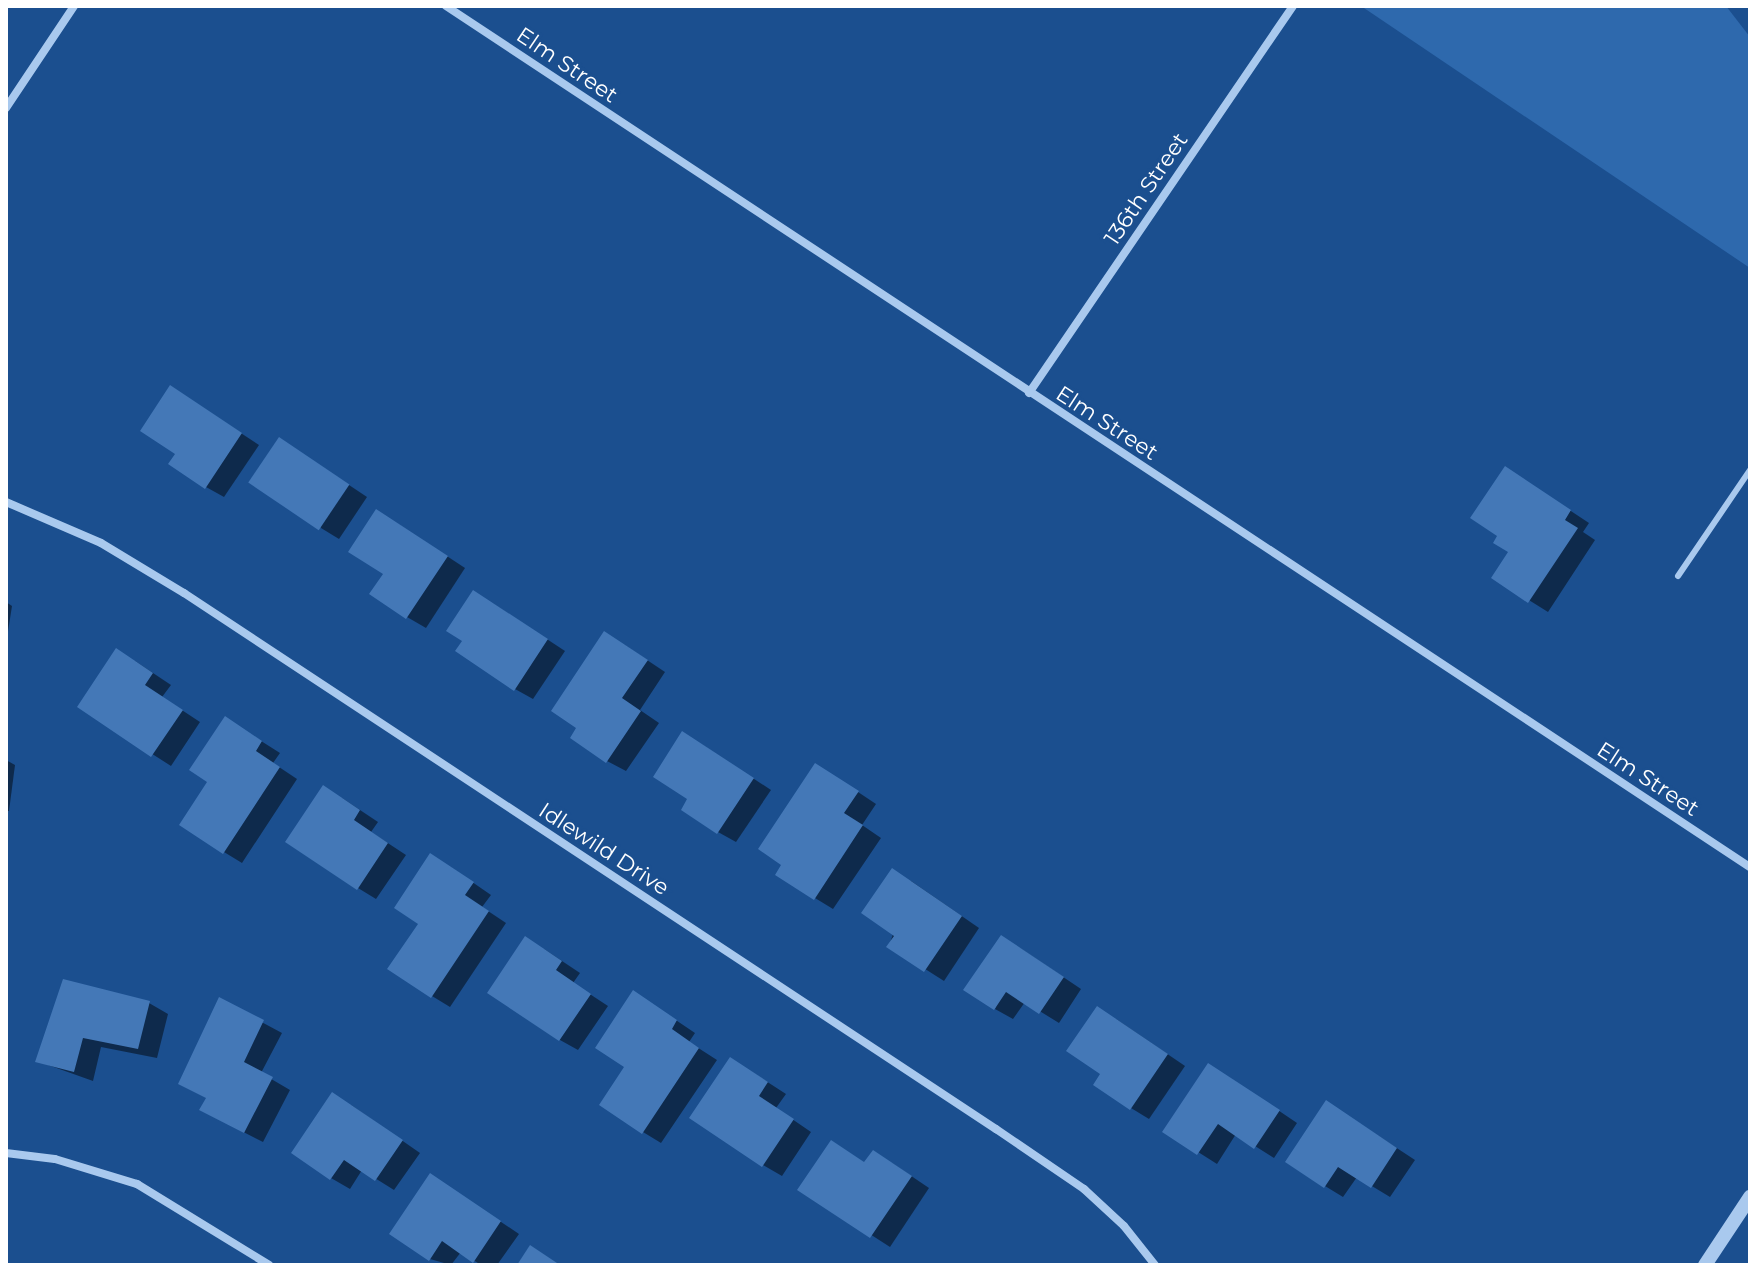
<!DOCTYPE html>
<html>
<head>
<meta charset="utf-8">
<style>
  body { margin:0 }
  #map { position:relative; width:1756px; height:1271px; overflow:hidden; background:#1b4f8f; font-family:Montserrat,sans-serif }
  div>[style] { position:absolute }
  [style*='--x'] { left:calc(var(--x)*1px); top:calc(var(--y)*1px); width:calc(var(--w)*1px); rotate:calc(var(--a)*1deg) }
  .green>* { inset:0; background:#2e69ad }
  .shadow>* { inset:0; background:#0007 }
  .building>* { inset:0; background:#4478b7; transform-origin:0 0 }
  .service>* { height:6px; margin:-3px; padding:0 3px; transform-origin:3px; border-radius:3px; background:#a9c9ee }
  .minor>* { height:8px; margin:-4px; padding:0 4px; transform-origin:4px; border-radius:4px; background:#a9c9ee }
  .tertiary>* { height:14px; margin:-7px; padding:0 7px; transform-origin:7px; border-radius:7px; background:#a9c9ee }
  span { translate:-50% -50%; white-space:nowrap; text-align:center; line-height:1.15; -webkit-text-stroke:6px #1b4f8f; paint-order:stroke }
  .street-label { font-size:22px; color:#fff }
  .frame { position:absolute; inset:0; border:8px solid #fff; pointer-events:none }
</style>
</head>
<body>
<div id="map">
  <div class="green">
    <i style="clip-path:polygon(1361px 6px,1726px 6px,1750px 37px,1750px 268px)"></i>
  </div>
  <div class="shadow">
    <i style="clip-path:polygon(189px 399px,259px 445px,224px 497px,206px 487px,178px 453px)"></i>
    <i style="clip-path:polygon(298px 451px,367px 497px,339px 539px,321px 528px)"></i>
    <i style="clip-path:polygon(1524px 480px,1589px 523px,1583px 532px,1595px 540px,1548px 612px,1494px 578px,1511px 552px)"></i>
    <i style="clip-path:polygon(395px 522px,465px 568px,426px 628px,407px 617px,385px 574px)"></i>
    <i style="clip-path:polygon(6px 602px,12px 606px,6px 644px)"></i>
    <i style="clip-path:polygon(492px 603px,565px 651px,533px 699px,515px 689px)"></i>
    <i style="clip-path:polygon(623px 644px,665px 672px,640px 710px,659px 723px,626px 771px,607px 761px)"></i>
    <i style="clip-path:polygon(135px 661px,171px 685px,162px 697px,200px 722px,171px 766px,79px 707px)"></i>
    <i style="clip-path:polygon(244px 730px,280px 753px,273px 763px,297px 779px,242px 863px,224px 852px)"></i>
    <i style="clip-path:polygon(701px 744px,771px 790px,736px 842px,718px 832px,690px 799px)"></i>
    <i style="clip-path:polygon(6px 760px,15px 765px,9px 811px,6px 811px)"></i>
    <i style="clip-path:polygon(834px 776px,876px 804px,862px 825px,881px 838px,833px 909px,815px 898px)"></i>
    <i style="clip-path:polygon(342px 798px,378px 822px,371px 832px,406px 855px,376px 899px,358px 888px)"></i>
    <i style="clip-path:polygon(449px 866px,491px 895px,482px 907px,506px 923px,450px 1007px,432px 996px,420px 924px)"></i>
    <i style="clip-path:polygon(911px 881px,979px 928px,944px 981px,889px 946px)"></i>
    <i style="clip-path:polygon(1020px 948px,1081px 989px,1059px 1023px,1025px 1002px,1013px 1019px,995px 1009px)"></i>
    <i style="clip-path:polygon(544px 949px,580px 973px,573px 983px,608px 1006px,578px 1050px,560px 1040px)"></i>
    <i style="clip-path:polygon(220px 1000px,282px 1033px,261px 1073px,290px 1090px,263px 1142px,220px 1120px,208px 1098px)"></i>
    <i style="clip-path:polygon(149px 1003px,168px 1014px,157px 1058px,101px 1047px,93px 1081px,37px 1061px)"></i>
    <i style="clip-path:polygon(652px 1004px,695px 1033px,689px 1042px,717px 1060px,661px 1143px,643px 1132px,627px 1067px)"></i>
    <i style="clip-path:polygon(1116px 1019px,1185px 1066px,1149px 1119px,1131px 1108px,1102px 1073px)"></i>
    <i style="clip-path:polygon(749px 1070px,786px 1094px,776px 1108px,811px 1132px,782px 1176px,763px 1165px)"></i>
    <i style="clip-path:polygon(1227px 1076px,1297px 1123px,1274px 1158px,1236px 1134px,1217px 1164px,1165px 1131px)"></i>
    <i style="clip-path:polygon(351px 1105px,420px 1153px,394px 1190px,362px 1170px,350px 1189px,331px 1178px)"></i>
    <i style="clip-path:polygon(1345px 1114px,1415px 1160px,1390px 1197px,1357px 1177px,1343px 1197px,1325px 1186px)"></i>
    <i style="clip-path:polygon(865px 1163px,892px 1163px,929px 1188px,890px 1247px,800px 1189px)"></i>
    <i style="clip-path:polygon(449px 1187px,519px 1234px,497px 1265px,481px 1265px,461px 1252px,451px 1265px,430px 1259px)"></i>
  </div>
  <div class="building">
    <i style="clip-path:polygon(170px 385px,242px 433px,205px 489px,168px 464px,175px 454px,140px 431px)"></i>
    <i style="left:279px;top:437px;width:85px;height:55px;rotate:34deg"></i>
    <i style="clip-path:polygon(1505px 466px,1571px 510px,1565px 520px,1578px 528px,1528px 603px,1491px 578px,1508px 552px,1493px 543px,1497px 536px,1470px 518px)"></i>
    <i style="clip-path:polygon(376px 509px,448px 556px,406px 619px,369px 594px,383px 574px,348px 552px)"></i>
    <i style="clip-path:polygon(473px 590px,548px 639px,514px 691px,455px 651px,462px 641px,446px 631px)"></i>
    <i style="clip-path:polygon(604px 631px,648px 660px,622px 698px,641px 711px,606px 763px,570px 738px,576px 728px,551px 711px)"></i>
    <i style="clip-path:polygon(116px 648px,153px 673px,145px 685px,183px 710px,151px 757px,77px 707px)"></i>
    <i style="clip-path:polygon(225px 716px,262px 741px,256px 751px,280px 767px,223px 854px,179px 825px,207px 782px,189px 770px)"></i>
    <i style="clip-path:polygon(682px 731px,754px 778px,717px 834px,681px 810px,687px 799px,653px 777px)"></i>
    <i style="clip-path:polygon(815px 763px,859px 791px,844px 813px,863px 825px,814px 900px,775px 875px,781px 865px,758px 849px)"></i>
    <i style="clip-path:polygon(323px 785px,360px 810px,354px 820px,388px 843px,357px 890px,285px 842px)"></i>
    <i style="clip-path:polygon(430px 853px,474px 882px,465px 895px,489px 911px,431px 998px,387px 969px,418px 924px,394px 908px)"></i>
    <i style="clip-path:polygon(892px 868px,962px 916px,924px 972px,886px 947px,894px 936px,861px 913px)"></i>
    <i style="clip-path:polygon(1001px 935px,1064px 977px,1039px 1014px,1006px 992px,994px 1010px,963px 990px)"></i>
    <i style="clip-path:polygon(525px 936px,562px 961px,556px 970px,591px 994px,559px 1041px,487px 993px)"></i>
    <i style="clip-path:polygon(63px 979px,150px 1001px,138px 1049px,83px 1038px,74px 1072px,35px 1062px)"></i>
    <i style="clip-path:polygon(633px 990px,677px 1020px,672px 1029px,699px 1048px,642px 1134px,599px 1105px,624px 1067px,595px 1048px)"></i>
    <i style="clip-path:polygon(219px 997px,264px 1020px,244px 1062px,273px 1077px,244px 1133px,199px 1110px,206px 1098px,178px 1084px)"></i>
    <i style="clip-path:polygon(1097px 1006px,1168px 1054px,1130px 1110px,1093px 1085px,1100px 1074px,1066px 1051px)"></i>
    <i style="clip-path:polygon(730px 1057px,768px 1082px,759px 1096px,794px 1119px,762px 1167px,689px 1118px)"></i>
    <i style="clip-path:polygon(1208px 1063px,1280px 1110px,1254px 1149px,1218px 1124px,1197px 1155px,1162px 1132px)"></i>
    <i style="clip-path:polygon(332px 1092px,403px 1140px,375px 1181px,344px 1160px,330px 1180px,291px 1153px)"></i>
    <i style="clip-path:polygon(1326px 1100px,1397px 1148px,1371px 1188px,1338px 1167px,1324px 1188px,1285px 1162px)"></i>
    <i style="clip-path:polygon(831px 1140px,864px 1162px,873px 1150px,912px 1176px,870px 1238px,797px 1190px)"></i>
    <i style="clip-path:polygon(430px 1173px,501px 1221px,473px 1263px,442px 1241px,429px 1261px,389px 1234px)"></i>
    <i style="clip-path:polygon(530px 1245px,560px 1265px,517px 1265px)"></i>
  </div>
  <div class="service">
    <i style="--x:1678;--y:576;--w:128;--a:-55.8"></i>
  </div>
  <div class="minor">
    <i style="--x:446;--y:6;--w:1563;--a:33.44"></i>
    <i style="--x:6;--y:108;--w:123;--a:-56.3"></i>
    <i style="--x:1029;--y:393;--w:468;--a:-55.7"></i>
    <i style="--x:6;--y:502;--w:103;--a:23.3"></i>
    <i style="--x:101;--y:543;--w:97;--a:31.1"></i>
    <i style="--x:184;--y:593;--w:973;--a:33.43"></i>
    <i style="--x:996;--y:1129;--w:107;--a:34.3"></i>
    <i style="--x:1084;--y:1189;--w:54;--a:42.8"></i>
    <i style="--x:1124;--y:1226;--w:50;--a:51.5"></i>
    <i style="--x:6;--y:1153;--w:49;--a:7"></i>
    <i style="--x:55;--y:1159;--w:86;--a:17"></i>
    <i style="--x:137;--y:1184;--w:155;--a:31.5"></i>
  </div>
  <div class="tertiary">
    <i style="--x:1705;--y:1265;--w:82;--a:-56.5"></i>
  </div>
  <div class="street-label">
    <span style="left:567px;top:65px;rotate:34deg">Elm Street</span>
    <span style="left:1146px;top:189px;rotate:-56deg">136th Street</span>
    <span style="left:1107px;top:423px;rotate:33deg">Elm Street</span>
    <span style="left:1648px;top:779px;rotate:33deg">Elm Street</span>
    <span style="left:604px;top:849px;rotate:33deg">Idlewild Drive</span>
  </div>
  <div class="frame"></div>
</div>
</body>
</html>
